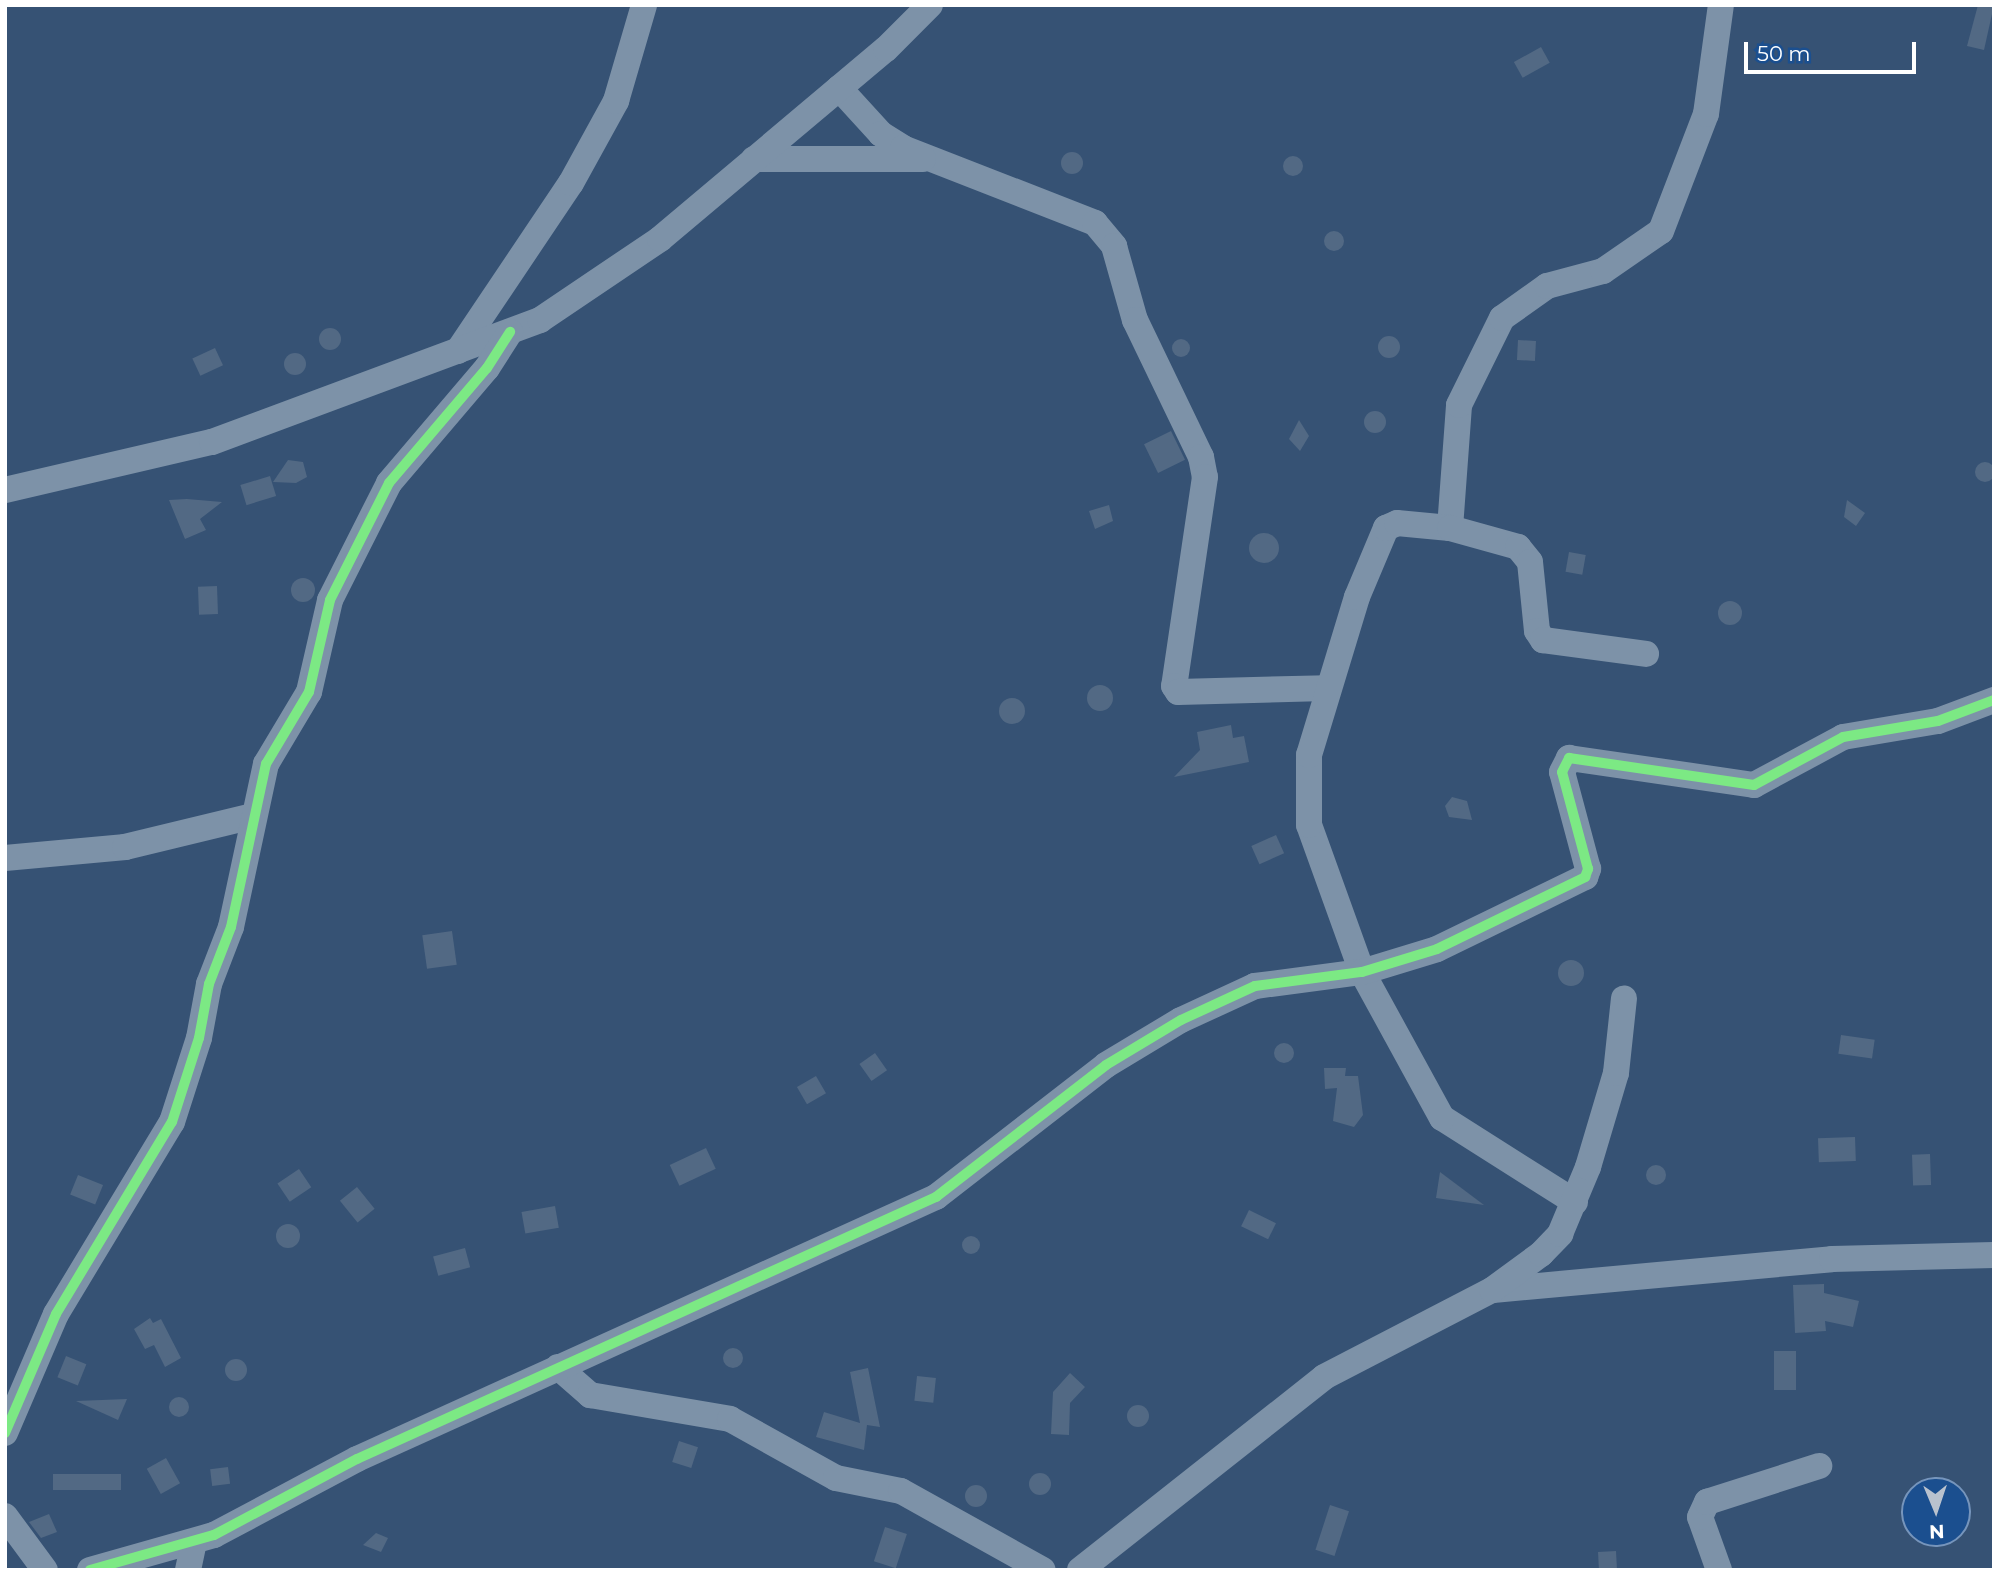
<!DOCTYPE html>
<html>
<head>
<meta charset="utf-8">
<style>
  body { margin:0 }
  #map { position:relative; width:1999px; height:1575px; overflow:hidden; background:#365274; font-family:Montserrat,sans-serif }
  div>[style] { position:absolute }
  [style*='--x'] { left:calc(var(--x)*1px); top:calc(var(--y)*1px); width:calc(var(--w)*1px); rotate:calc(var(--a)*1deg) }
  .building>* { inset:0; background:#526984; transform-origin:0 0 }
  .round { border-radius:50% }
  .street>* { height:26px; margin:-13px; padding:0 13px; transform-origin:13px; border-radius:13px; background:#7d92a8 }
  .cycleway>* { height:10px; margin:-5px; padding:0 5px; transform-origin:5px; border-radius:5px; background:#7ce984 }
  span { translate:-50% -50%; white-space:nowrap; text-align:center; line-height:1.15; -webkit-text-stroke:5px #1b4f8f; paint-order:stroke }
  .frame { position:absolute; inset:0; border:7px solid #fff; pointer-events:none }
  .north { position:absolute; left:1901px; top:1477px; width:70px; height:70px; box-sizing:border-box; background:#1b4f8f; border:2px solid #7695bc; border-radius:50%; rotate:178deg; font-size:19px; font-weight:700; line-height:28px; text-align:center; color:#fff }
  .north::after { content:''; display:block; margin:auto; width:24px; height:32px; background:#b9c2ce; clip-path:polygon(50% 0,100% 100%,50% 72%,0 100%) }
  .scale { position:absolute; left:1744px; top:42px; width:172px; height:32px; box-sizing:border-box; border:4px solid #fff; border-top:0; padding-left:9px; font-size:21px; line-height:24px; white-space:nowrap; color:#fff; -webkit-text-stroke:5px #1b4f8f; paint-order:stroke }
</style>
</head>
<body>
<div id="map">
  <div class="building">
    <i style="clip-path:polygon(1978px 5px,1994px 5px,1984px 50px,1967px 46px)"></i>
    <i style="left:1541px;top:47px;width:18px;height:31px;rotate:61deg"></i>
    <i class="round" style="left:1061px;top:152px;width:22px;height:22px"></i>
    <i class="round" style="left:1283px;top:156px;width:20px;height:20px"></i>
    <i class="round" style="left:1324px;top:231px;width:20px;height:20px"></i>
    <i class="round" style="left:319px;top:328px;width:22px;height:22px"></i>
    <i class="round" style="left:1378px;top:336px;width:22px;height:22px"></i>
    <i class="round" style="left:1172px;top:339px;width:18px;height:18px"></i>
    <i style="left:1518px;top:340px;width:18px;height:20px;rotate:3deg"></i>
    <i style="left:215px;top:348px;width:19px;height:25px;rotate:65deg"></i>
    <i class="round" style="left:284px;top:353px;width:22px;height:22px"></i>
    <i class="round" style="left:1364px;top:411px;width:22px;height:22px"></i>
    <i style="clip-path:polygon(1299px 420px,1309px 436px,1300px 451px,1289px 439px)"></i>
    <i style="left:1171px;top:431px;width:32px;height:30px;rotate:64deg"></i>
    <i style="clip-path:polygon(288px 460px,303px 462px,307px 477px,296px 483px,273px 482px)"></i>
    <i class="round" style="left:1975px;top:462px;width:20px;height:20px"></i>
    <i style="left:270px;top:476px;width:21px;height:31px;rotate:73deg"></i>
    <i style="clip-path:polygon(169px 500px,187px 499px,222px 502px,200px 519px,206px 530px,185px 539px)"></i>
    <i style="clip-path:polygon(1847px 500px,1865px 513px,1856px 526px,1844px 517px)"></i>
    <i style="clip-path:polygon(1109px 505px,1113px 521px,1095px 529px,1089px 511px)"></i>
    <i class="round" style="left:1249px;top:533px;width:30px;height:30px"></i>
    <i style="left:1569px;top:552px;width:17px;height:20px;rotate:10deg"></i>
    <i class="round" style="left:291px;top:578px;width:24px;height:24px"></i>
    <i style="left:217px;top:586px;width:28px;height:19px;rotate:88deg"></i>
    <i class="round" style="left:1718px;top:601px;width:24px;height:24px"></i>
    <i class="round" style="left:1087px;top:685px;width:26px;height:26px"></i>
    <i class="round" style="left:999px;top:698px;width:26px;height:26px"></i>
    <i style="clip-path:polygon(1231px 725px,1233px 738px,1244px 736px,1249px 762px,1174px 777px,1200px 750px,1197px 732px)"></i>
    <i style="clip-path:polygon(1452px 797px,1467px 801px,1472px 820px,1449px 817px,1445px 806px)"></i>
    <i style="left:1276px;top:835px;width:20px;height:27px;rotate:66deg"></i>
    <i style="left:452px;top:931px;width:34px;height:30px;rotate:82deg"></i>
    <i class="round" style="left:1558px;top:960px;width:26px;height:26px"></i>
    <i style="left:1841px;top:1035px;width:34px;height:19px;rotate:8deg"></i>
    <i class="round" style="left:1274px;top:1043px;width:20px;height:20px"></i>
    <i style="left:875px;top:1053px;width:21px;height:19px;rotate:55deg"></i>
    <i style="clip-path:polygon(1324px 1068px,1346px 1068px,1345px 1076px,1358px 1076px,1363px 1115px,1354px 1127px,1333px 1121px,1337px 1088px,1325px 1089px)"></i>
    <i style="left:816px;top:1076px;width:20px;height:22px;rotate:60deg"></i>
    <i style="left:1855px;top:1137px;width:24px;height:37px;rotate:88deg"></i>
    <i style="left:706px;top:1148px;width:23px;height:40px;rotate:65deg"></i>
    <i style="left:1930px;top:1154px;width:31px;height:18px;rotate:88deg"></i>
    <i class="round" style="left:1646px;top:1165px;width:20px;height:20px"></i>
    <i style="left:299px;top:1169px;width:22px;height:26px;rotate:56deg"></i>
    <i style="clip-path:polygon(1440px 1172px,1484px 1205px,1436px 1198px)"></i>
    <i style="left:78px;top:1175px;width:27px;height:21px;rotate:22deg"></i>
    <i style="left:357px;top:1187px;width:28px;height:22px;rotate:51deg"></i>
    <i style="left:555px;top:1206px;width:22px;height:34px;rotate:80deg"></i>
    <i style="left:1249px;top:1210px;width:30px;height:18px;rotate:26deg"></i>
    <i class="round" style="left:276px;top:1224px;width:24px;height:24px"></i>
    <i class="round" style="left:962px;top:1236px;width:18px;height:18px"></i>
    <i style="left:465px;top:1248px;width:20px;height:33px;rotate:75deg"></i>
    <i style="clip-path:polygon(1824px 1284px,1824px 1293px,1859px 1301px,1853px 1327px,1825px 1321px,1826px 1331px,1795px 1333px,1793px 1285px)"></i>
    <i style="clip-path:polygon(150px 1318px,153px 1323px,161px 1319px,181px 1358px,165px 1367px,154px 1345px,145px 1349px,134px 1329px)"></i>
    <i class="round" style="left:723px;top:1348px;width:20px;height:20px"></i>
    <i style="left:1774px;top:1351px;width:22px;height:39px"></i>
    <i style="left:66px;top:1356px;width:22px;height:23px;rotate:22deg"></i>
    <i class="round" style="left:225px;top:1359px;width:22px;height:22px"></i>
    <i style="clip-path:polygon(868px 1368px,880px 1427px,867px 1425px,864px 1450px,816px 1437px,824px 1412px,860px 1423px,850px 1372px)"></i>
    <i style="clip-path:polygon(1070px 1373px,1085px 1387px,1070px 1403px,1069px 1435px,1051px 1434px,1053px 1392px)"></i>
    <i style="left:917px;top:1376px;width:19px;height:25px;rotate:6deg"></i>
    <i class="round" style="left:169px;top:1397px;width:20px;height:20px"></i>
    <i style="clip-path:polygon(127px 1399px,118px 1420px,76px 1401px)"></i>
    <i class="round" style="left:1127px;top:1405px;width:22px;height:22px"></i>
    <i style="left:679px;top:1441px;width:20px;height:22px;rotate:18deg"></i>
    <i style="left:166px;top:1458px;width:29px;height:22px;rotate:61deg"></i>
    <i style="left:228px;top:1467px;width:17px;height:18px;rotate:83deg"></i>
    <i class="round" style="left:1029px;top:1473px;width:22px;height:22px"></i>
    <i style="left:121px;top:1474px;width:16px;height:68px;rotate:90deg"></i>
    <i class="round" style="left:965px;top:1485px;width:22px;height:22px"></i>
    <i style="left:1330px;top:1505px;width:20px;height:47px;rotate:18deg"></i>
    <i style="clip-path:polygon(49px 1514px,57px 1532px,41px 1538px,29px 1522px)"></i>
    <i style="left:885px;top:1527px;width:23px;height:36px;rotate:18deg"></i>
    <i style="clip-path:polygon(376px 1533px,388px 1538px,381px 1552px,363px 1545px)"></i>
    <i style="left:1616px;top:1551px;width:19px;height:18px;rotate:87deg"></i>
  </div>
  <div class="street">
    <i style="--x:839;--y:88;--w:62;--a:47.6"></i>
    <i style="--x:881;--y:134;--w:26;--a:32"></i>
    <i style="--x:903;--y:148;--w:206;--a:21.3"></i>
    <i style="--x:1095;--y:223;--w:30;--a:50"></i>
    <i style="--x:1114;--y:246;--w:77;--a:74.2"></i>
    <i style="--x:1135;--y:320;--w:152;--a:64.3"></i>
    <i style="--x:1201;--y:457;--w:20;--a:79"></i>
    <i style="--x:1205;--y:477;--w:211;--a:98.4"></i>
    <i style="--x:1174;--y:686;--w:7;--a:56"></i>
    <i style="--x:1178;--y:692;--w:148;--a:-1.5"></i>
    <i style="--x:754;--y:159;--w:169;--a:0"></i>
    <i style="--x:458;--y:351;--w:202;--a:-56.1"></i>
    <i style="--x:571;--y:183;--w:94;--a:-61.2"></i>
    <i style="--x:616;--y:101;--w:100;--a:-73.7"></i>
    <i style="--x:5;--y:490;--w:212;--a:-13.1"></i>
    <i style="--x:212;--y:442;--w:350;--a:-20.4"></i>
    <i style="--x:540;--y:320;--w:145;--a:-34"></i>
    <i style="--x:660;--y:239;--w:295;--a:-40.1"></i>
    <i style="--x:886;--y:49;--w:62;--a:-45"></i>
    <i style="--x:1450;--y:528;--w:123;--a:-85.8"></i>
    <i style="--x:1459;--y:405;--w:97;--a:-63.7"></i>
    <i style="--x:1502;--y:318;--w:55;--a:-35.4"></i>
    <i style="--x:1547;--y:286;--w:58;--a:-15"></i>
    <i style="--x:1603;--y:271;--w:70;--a:-34.6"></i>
    <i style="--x:1661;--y:231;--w:125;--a:-69"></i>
    <i style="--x:1706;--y:114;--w:110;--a:-82.2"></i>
    <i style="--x:5;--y:858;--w:121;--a:-5.2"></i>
    <i style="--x:125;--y:847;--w:132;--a:-13.6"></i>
    <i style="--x:1575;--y:1202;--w:157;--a:-147.7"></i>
    <i style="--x:1442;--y:1118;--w:166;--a:-118.7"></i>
    <i style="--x:1362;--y:972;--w:156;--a:-109.8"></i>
    <i style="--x:1309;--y:825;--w:70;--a:-90"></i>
    <i style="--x:1309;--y:755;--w:165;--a:-73.1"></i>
    <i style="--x:1357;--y:597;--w:75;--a:-67.2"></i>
    <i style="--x:1386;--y:528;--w:12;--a:-24"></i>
    <i style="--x:1397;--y:523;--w:53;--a:5.4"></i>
    <i style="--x:1450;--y:528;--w:71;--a:15.6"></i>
    <i style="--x:1518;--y:547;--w:19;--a:51"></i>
    <i style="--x:1530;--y:562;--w:69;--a:84.2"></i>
    <i style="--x:1537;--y:631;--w:11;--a:56"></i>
    <i style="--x:1543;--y:640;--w:104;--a:7.7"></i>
    <i style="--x:1493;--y:1290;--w:340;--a:-5.2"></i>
    <i style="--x:1832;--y:1259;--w:162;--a:-1.4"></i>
    <i style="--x:558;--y:1367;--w:43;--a:41.2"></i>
    <i style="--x:590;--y:1395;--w:142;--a:9.7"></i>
    <i style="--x:730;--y:1419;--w:121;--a:29.1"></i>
    <i style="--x:836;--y:1478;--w:66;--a:11.3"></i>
    <i style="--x:901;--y:1491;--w:162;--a:29.1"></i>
    <i style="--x:5;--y:1433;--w:129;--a:-66.8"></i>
    <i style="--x:56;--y:1314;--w:224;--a:-58.9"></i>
    <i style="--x:172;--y:1122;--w:88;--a:-72.2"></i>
    <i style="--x:199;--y:1038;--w:55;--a:-79.5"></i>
    <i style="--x:209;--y:984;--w:61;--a:-68.9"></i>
    <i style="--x:231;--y:927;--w:167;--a:-77.9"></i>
    <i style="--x:266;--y:764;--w:84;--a:-59.2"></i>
    <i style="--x:309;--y:692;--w:94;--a:-77.1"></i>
    <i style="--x:330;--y:600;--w:131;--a:-63.2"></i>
    <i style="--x:389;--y:483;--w:151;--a:-49.6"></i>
    <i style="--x:487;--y:368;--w:43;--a:-57.4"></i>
    <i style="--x:5;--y:1516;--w:67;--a:53.5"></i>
    <i style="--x:90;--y:1570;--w:129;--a:-15.8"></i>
    <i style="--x:214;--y:1535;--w:162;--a:-28"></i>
    <i style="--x:357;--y:1459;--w:636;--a:-24.35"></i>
    <i style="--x:936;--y:1197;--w:215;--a:-37.8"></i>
    <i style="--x:1106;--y:1065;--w:87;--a:-31"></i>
    <i style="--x:1181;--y:1020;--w:81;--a:-24.7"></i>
    <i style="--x:1255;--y:986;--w:108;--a:-7.5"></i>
    <i style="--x:1362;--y:972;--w:78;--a:-17"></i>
    <i style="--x:1437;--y:949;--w:165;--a:-25.9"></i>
    <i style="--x:1585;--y:877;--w:9;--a:-69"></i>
    <i style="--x:1588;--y:869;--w:100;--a:-105"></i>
    <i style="--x:1562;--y:772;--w:16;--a:-63"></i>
    <i style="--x:1569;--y:758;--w:187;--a:8.3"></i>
    <i style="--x:1754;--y:785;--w:101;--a:-28.3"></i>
    <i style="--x:1843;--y:737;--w:96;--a:-9.6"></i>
    <i style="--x:1938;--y:721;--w:60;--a:-20.6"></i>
    <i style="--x:188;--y:1570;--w:29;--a:-78"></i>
    <i style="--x:1080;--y:1570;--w:311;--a:-38.3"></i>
    <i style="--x:1324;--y:1377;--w:189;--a:-27.4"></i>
    <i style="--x:1492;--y:1290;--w:61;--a:-36.3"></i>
    <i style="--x:1541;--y:1254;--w:28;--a:-46"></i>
    <i style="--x:1560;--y:1234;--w:73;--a:-67.3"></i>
    <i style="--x:1588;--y:1167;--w:98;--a:-73.4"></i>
    <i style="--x:1616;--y:1073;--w:75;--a:-83.9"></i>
    <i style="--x:1719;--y:1570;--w:56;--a:-109.7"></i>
    <i style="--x:1700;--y:1517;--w:17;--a:-65"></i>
    <i style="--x:1707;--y:1502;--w:118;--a:-17.8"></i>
  </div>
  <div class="cycleway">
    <i style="--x:5;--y:1433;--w:129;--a:-66.8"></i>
    <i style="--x:56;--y:1314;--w:224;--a:-58.9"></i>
    <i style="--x:172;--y:1122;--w:88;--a:-72.2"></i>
    <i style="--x:199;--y:1038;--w:55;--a:-79.5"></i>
    <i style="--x:209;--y:984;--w:61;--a:-68.9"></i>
    <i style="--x:231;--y:927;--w:167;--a:-77.9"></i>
    <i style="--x:266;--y:764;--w:84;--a:-59.2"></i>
    <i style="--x:309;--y:692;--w:94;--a:-77.1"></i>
    <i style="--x:330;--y:600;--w:131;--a:-63.2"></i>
    <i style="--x:389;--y:483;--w:151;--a:-49.6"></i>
    <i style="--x:487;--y:368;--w:43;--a:-57.4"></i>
    <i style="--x:90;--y:1570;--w:129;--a:-15.8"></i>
    <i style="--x:214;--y:1535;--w:162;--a:-28"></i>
    <i style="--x:357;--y:1459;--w:636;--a:-24.35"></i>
    <i style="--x:936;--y:1197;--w:215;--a:-37.8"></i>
    <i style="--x:1106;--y:1065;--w:87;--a:-31"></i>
    <i style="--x:1181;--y:1020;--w:81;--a:-24.7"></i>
    <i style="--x:1255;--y:986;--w:108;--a:-7.5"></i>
    <i style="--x:1362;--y:972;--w:78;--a:-17"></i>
    <i style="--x:1437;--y:949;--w:165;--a:-25.9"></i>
    <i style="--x:1585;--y:877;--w:9;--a:-69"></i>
    <i style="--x:1588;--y:869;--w:100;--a:-105"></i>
    <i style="--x:1562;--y:772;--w:16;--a:-63"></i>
    <i style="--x:1569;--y:758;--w:187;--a:8.3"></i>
    <i style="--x:1754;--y:785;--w:101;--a:-28.3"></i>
    <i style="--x:1843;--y:737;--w:96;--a:-9.6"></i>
    <i style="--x:1938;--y:721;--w:60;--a:-20.6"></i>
  </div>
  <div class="frame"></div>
  <div class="north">N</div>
  <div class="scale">50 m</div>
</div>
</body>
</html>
